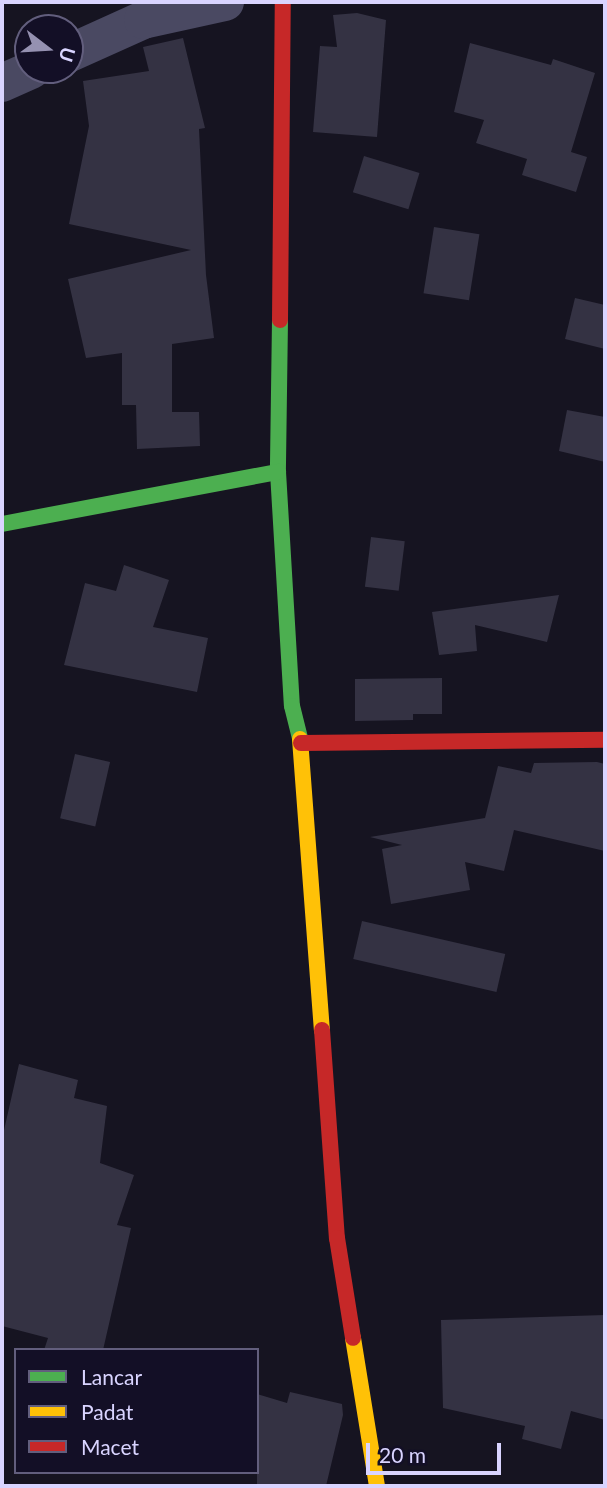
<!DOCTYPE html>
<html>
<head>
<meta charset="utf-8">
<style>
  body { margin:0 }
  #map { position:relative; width:607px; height:1488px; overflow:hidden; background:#161421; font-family:Lato,sans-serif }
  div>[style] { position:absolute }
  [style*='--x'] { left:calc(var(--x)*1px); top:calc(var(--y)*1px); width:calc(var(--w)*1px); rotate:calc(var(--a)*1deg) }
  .building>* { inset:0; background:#343243; transform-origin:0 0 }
  .street>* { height:38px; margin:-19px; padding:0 19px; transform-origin:19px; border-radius:19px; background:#4a4962 }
  .fast>* { height:16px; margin:-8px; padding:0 8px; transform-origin:8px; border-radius:8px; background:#4caf50 }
  .slow>* { height:16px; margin:-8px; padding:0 8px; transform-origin:8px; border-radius:8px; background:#ffc107 }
  .jam>* { height:16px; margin:-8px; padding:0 8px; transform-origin:8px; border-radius:8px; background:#c62828 }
  span { translate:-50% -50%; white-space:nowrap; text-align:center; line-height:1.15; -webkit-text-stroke:5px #130f26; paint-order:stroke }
  .frame { position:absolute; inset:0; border:4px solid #d9d4ff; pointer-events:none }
  .legend { position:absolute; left:14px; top:1348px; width:245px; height:126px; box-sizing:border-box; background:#130f26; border:2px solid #625e7d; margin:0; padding:9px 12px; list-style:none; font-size:21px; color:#d9d4ff }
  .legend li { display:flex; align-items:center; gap:14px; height:35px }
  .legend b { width:35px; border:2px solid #625e7d }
  .north { position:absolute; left:14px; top:14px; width:70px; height:70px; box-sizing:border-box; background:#130f26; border:2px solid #625e7d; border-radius:50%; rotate:107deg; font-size:19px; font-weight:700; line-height:28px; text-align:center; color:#d9d4ff }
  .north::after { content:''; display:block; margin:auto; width:24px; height:32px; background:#9591b1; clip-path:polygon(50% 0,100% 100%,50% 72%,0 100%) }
  .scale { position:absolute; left:366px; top:1443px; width:135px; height:32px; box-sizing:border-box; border:4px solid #d9d4ff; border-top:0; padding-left:9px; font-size:21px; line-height:24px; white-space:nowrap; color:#d9d4ff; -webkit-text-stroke:5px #130f26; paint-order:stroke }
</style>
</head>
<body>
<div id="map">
  <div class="building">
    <i style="clip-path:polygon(357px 13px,386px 20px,377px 137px,313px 132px,320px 46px,337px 47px,333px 15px)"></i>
    <i style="clip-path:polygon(183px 38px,205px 128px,199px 129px,206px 275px,214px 338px,172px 344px,172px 412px,199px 412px,200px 446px,137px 449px,136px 405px,122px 405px,122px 353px,86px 358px,68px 279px,191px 250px,69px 224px,89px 126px,83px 81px,149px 71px,143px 47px)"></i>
    <i style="clip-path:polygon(470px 43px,551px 65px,553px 59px,595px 73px,571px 152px,587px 157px,576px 192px,522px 175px,527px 159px,476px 143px,484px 120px,454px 112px)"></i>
    <i style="left:364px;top:156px;width:58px;height:38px;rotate:17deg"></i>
    <i style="left:434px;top:227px;width:46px;height:67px;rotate:9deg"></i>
    <i style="clip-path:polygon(575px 298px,605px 305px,605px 349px,565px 339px)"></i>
    <i style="clip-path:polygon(567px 410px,605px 417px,605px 462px,559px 451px)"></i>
    <i style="left:371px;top:537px;width:34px;height:50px;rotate:7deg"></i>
    <i style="clip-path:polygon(124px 565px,169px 580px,153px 627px,208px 638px,197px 692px,64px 665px,85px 583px,116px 591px)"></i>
    <i style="clip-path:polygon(559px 595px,547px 642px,475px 625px,477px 651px,439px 655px,432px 612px)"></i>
    <i style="clip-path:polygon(442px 678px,442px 714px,413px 714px,413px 720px,355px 721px,355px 679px)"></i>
    <i style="left:75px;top:754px;width:36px;height:66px;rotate:13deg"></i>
    <i style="clip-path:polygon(597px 762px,605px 764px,605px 851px,514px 830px,504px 871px,465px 862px,470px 890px,391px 904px,382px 849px,402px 845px,370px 837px,485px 818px,498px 766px,531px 773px,534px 763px)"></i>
    <i style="left:362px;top:921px;width:147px;height:39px;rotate:13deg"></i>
    <i style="clip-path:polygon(19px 1064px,78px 1080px,74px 1098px,107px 1106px,100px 1163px,134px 1175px,117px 1225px,131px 1228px,103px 1350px,44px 1350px,48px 1338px,2px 1326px,2px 1139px)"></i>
    <i style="clip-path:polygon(605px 1315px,605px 1420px,571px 1411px,561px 1449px,522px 1439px,525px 1426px,443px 1408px,441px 1320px)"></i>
    <i style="clip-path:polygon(290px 1392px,342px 1404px,343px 1415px,326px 1486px,257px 1486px,257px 1394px,287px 1403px)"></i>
  </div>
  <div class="street">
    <i style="--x:70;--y:53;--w:80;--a:-24.3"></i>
    <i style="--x:143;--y:20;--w:84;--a:-12.4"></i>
    <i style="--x:2;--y:83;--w:32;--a:-24"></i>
  </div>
  <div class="fast">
    <i style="--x:280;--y:320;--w:152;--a:90.8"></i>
    <i style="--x:278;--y:472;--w:234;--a:86.6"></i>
    <i style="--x:292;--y:706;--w:34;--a:76"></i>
    <i style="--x:2;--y:524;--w:281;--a:-10.7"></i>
  </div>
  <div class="slow">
    <i style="--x:300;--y:739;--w:292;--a:85.7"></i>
    <i style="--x:353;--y:1338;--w:150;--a:80.8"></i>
  </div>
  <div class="jam">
    <i style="--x:280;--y:320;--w:318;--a:-89.5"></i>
    <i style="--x:301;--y:743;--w:304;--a:-0.6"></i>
    <i style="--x:322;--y:1030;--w:209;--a:85.9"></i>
    <i style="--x:337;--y:1238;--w:101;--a:80.9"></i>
  </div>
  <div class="frame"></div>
  <ul class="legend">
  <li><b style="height:9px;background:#4caf50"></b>Lancar</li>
  <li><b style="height:9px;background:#ffc107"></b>Padat</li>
  <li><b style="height:9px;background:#c62828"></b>Macet</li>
  </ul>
  <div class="north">U</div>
  <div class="scale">20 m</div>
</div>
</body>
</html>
